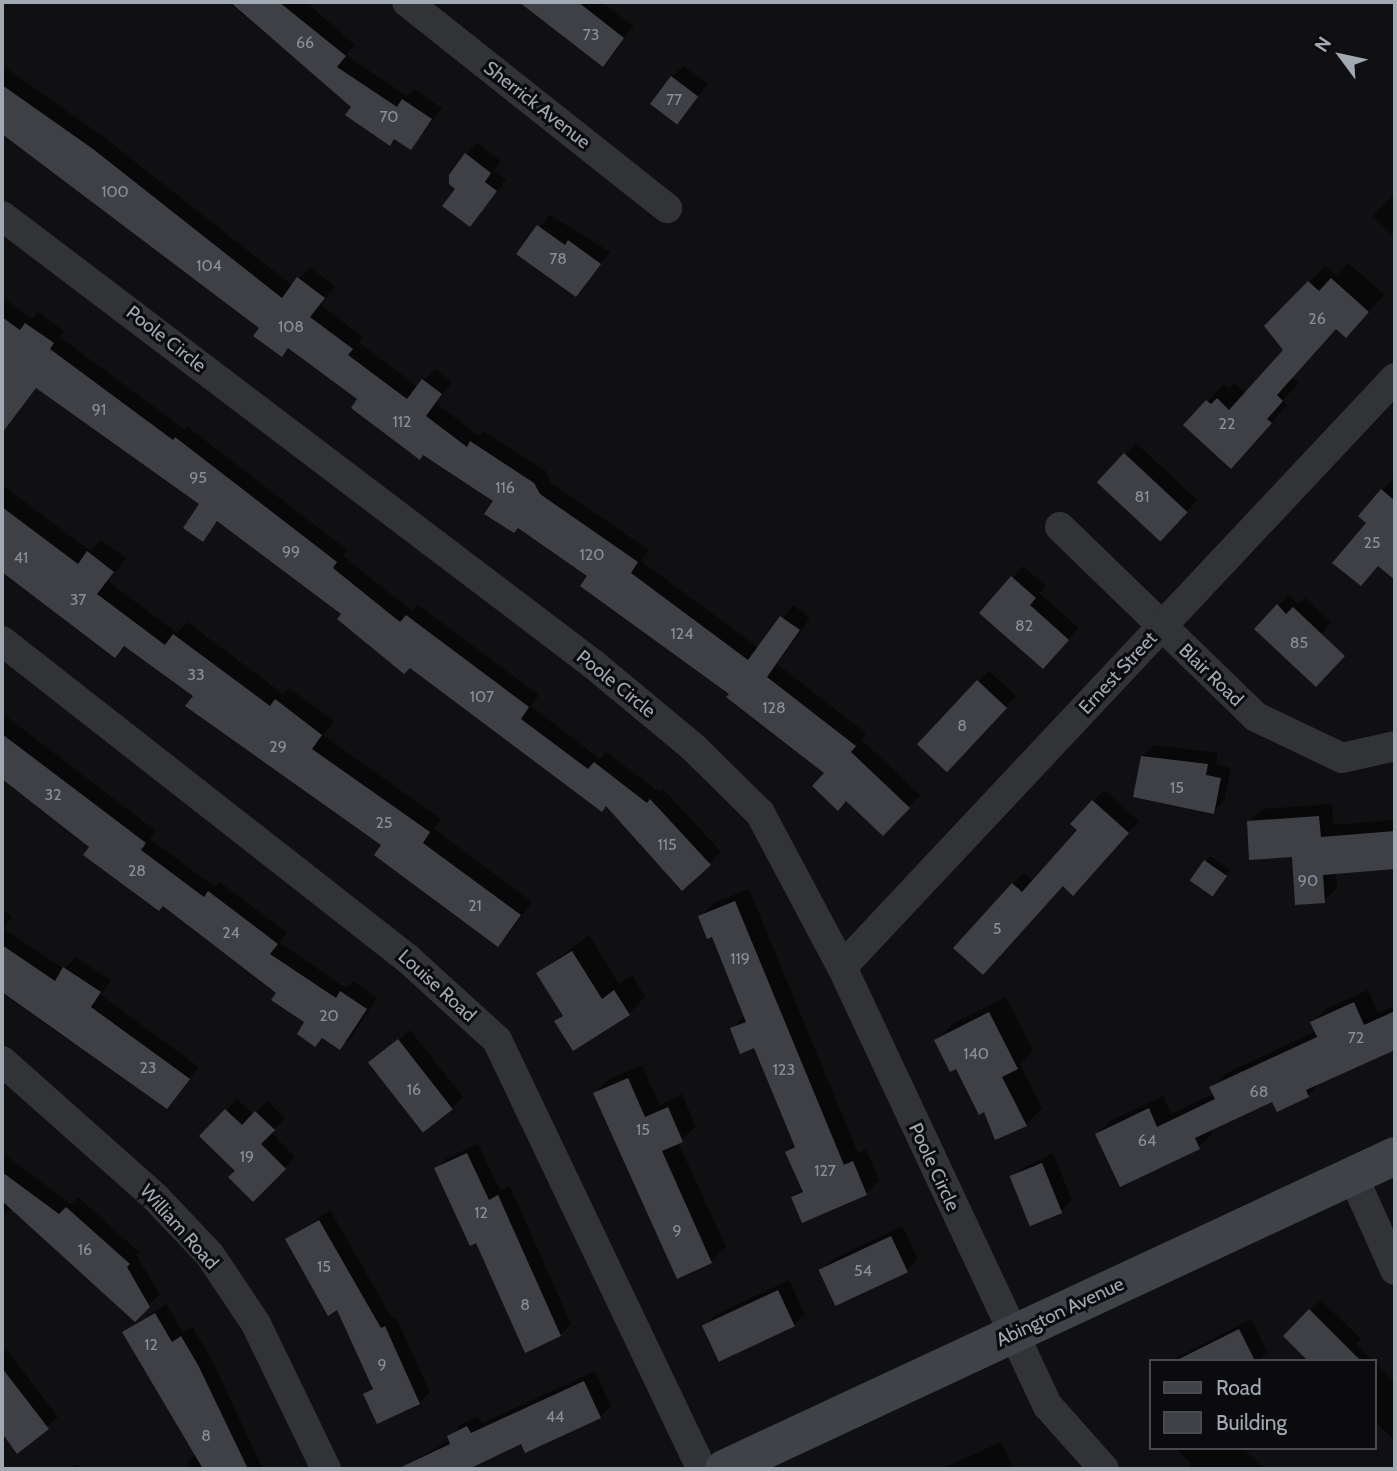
<!DOCTYPE html>
<html>
<head>
<meta charset="utf-8">
<style>
  body { margin:0 }
  #map { position:relative; width:1397px; height:1471px; overflow:hidden; background:#101012; font-family:Cabin,sans-serif }
  div>[style] { position:absolute }
  [style*='--x'] { left:calc(var(--x)*1px); top:calc(var(--y)*1px); width:calc(var(--w)*1px); rotate:calc(var(--a)*1deg) }
  .shadow>* { inset:0; background:#0007 }
  .building>* { inset:0; background:#3f4045; transform-origin:0 0 }
  .minor>* { height:30px; margin:-15px; padding:0 15px; transform-origin:15px; border-radius:15px; background:#313337 }
  .secondary>* { height:38px; margin:-19px; padding:0 19px; transform-origin:19px; border-radius:19px; background:#3f4247 }
  span { translate:-50% -50%; white-space:nowrap; text-align:center; line-height:1.15; -webkit-text-stroke:6px #0b0b0d; paint-order:stroke }
  .number-label { font-size:16px; color:#888f98 }
  .number-label span { -webkit-text-stroke-width:0 }
  .street-label { font-size:19px; color:#a1a9b3 }
  .frame { position:absolute; inset:0; border:4px solid #a1a9b3; pointer-events:none }
  .legend { position:absolute; left:1149px; top:1359px; width:228px; height:91px; box-sizing:border-box; background:#0b0b0d; border:2px solid #474a4f; margin:0; padding:9px 12px; list-style:none; font-size:21px; color:#a1a9b3 }
  .legend li { display:flex; align-items:center; gap:14px; height:35px }
  .legend b { width:35px; border:2px solid #474a4f }
  .north { position:absolute; left:1306px; top:21px; width:70px; height:70px; -webkit-text-stroke:5px #0b0b0d; paint-order:stroke; rotate:303deg; font-size:19px; font-weight:700; line-height:28px; text-align:center; color:#a1a9b3 }
  .north::after { content:''; display:block; margin:auto; width:24px; height:32px; background:#a1a9b3; clip-path:polygon(50% 0,100% 100%,50% 72%,0 100%) }
</style>
</head>
<body>
<div id="map">
  <div class="shadow">
    <i style="clip-path:polygon(228px 2px,306px 2px,355px 45px,346px 55px,407px 96px,414px 89px,442px 108px,411px 148px,396px 138px,390px 143px,353px 106px)"></i>
    <i style="clip-path:polygon(521px 2px,601px 2px,634px 26px,602px 65px)"></i>
    <i style="clip-path:polygon(2px 65px,105px 138px,293px 286px,310px 267px,335px 286px,321px 305px,363px 337px,358px 342px,418px 387px,435px 369px,452px 382px,436px 403px,479px 436px,483px 431px,546px 471px,551px 483px,649px 550px,641px 561px,759px 648px,793px 605px,810px 618px,777px 664px,866px 733px,862px 740px,920px 795px,895px 822px,827px 773px,589px 576px,519px 526px,496px 500px,289px 347px,281px 355px,262px 327px,2px 127px)"></i>
    <i style="clip-path:polygon(683px 66px,708px 84px,677px 122px,672px 77px)"></i>
    <i style="clip-path:polygon(477px 143px,501px 161px,494px 171px,506px 180px,470px 225px,457px 188px,466px 154px)"></i>
    <i style="clip-path:polygon(1395px 193px,1395px 238px,1373px 216px)"></i>
    <i style="clip-path:polygon(550px 215px,610px 252px,576px 295px,518px 253px)"></i>
    <i style="clip-path:polygon(1348px 263px,1384px 294px,1363px 319px,1337px 327px,1292px 377px,1299px 383px,1282px 401px,1287px 405px,1247px 450px,1185px 425px,1224px 384px,1229px 389px,1234px 383px,1246px 393px,1285px 350px,1266px 326px,1325px 266px,1336px 275px)"></i>
    <i style="clip-path:polygon(2px 297px,32px 319px,38px 312px,64px 331px,60px 337px,185px 430px,188px 427px,347px 550px,343px 556px,412px 611px,418px 605px,539px 695px,531px 706px,600px 759px,606px 752px,659px 792px,663px 789px,721px 852px,683px 889px,607px 804px,219px 520px,202px 540px,202px 504px,37px 387px,2px 429px)"></i>
    <i style="clip-path:polygon(1136px 443px,1197px 500px,1172px 528px,1099px 482px)"></i>
    <i style="clip-path:polygon(1395px 477px,1395px 573px,1393px 576px,1379px 565px,1361px 584px,1368px 523px,1382px 490px)"></i>
    <i style="clip-path:polygon(2px 485px,90px 551px,101px 540px,126px 558px,108px 581px,177px 633px,187px 622px,283px 694px,289px 688px,334px 721px,323px 735px,441px 819px,434px 829px,532px 902px,510px 932px,497px 944px,384px 845px,195px 696px,126px 645px,115px 656px,2px 570px)"></i>
    <i style="clip-path:polygon(1023px 566px,1046px 586px,1039px 593px,1079px 628px,1053px 656px,981px 613px)"></i>
    <i style="clip-path:polygon(1289px 595px,1298px 604px,1305px 598px,1331px 622px,1305px 654px,1278px 606px)"></i>
    <i style="clip-path:polygon(989px 671px,1016px 696px,958px 759px,978px 682px)"></i>
    <i style="clip-path:polygon(2px 713px,156px 831px,150px 839px,215px 887px,220px 882px,287px 933px,280px 943px,346px 988px,353px 981px,377px 998px,351px 1037px,340px 1048px,278px 993px,2px 778px)"></i>
    <i style="clip-path:polygon(1154px 745px,1218px 753px,1216px 764px,1231px 768px,1224px 801px,1213px 812px,1143px 756px)"></i>
    <i style="clip-path:polygon(1104px 790px,1139px 821px,1084px 882px,1063px 885px,994px 961px,1013px 884px,1024px 873px,1033px 882px,1080px 830px,1073px 824px)"></i>
    <i style="clip-path:polygon(1332px 804px,1333px 825px,1395px 820px,1395px 866px,1336px 872px,1337px 888px,1324px 901px,1293px 856px,1249px 822px,1262px 809px)"></i>
    <i style="clip-path:polygon(1210px 856px,1230px 870px,1216px 889px,1205px 861px)"></i>
    <i style="clip-path:polygon(749px 889px,858px 1153px,866px 1149px,879px 1180px,866px 1194px,793px 1197px,803px 1188px,787px 1152px,795px 1143px,755px 1046px,732px 1029px,745px 1015px,713px 935px,700px 917px,713px 903px)"></i>
    <i style="clip-path:polygon(2px 909px,12px 917px,3px 928px,64px 969px,76px 957px,111px 981px,101px 995px,199px 1067px,167px 1107px,72px 1036px,68px 1040px,2px 992px)"></i>
    <i style="clip-path:polygon(589px 935px,619px 984px,632px 975px,645px 997px,629px 1014px,556px 1021px,564px 1014px,539px 973px)"></i>
    <i style="clip-path:polygon(1368px 990px,1378px 1013px,1395px 1005px,1395px 1048px,1321px 1082px,1308px 1095px,1273px 1100px,1210px 1129px,1212px 1134px,1199px 1147px,1097px 1134px,1110px 1121px,1163px 1096px,1171px 1114px,1214px 1094px,1211px 1087px,1225px 1074px,1316px 1031px,1312px 1022px,1326px 1009px)"></i>
    <i style="clip-path:polygon(1006px 997px,1033px 1051px,1020px 1064px,1042px 1108px,1026px 1125px,985px 1110px,936px 1040px,953px 1024px)"></i>
    <i style="clip-path:polygon(410px 1030px,463px 1097px,452px 1108px,382px 1054px)"></i>
    <i style="clip-path:polygon(642px 1065px,660px 1105px,682px 1094px,696px 1127px,678px 1142px,726px 1247px,711px 1261px,678px 1276px,595px 1093px,609px 1079px)"></i>
    <i style="clip-path:polygon(237px 1099px,254px 1115px,267px 1101px,285px 1118px,271px 1132px,295px 1157px,253px 1199px,237px 1171px,201px 1136px)"></i>
    <i style="clip-path:polygon(478px 1144px,500px 1190px,510px 1186px,571px 1324px,560px 1335px,477px 1240px,436px 1169px,447px 1158px)"></i>
    <i style="clip-path:polygon(2px 1153px,71px 1204px,78px 1197px,139px 1252px,136px 1255px,160px 1294px,135px 1319px,13px 1209px,2px 1216px)"></i>
    <i style="clip-path:polygon(1053px 1153px,1072px 1200px,1061px 1211px,1012px 1179px,1023px 1168px)"></i>
    <i style="clip-path:polygon(330px 1210px,392px 1318px,396px 1317px,430px 1392px,419px 1403px,366px 1394px,374px 1386px,338px 1308px,287px 1239px)"></i>
    <i style="clip-path:polygon(902px 1226px,918px 1259px,907px 1270px,821px 1271px,832px 1260px)"></i>
    <i style="clip-path:polygon(789px 1280px,805px 1314px,794px 1325px,704px 1326px,715px 1315px)"></i>
    <i style="clip-path:polygon(1321px 1300px,1361px 1339px,1356px 1344px,1373px 1361px,1311px 1361px,1285px 1336px)"></i>
    <i style="clip-path:polygon(166px 1304px,183px 1332px,192px 1327px,209px 1354px,263px 1469px,190px 1469px,187px 1463px,196px 1454px,124px 1332px)"></i>
    <i style="clip-path:polygon(1251px 1319px,1267px 1352px,1258px 1361px,1171px 1361px)"></i>
    <i style="clip-path:polygon(7px 1350px,58px 1417px,18px 1451px,2px 1430px,2px 1354px)"></i>
    <i style="clip-path:polygon(1374px 1362px,1395px 1382px,1395px 1441px,1374px 1421px)"></i>
    <i style="clip-path:polygon(595px 1371px,611px 1406px,600px 1417px,522px 1442px,474px 1465px,474px 1469px,398px 1469px,450px 1440px,460px 1425px,478px 1416px,482px 1423px)"></i>
    <i style="clip-path:polygon(1001px 1442px,1014px 1469px,941px 1469px)"></i>
    <i style="clip-path:polygon(1175px 1448px,1243px 1448px,1264px 1469px,1189px 1469px,1191px 1464px)"></i>
    <i style="clip-path:polygon(78px 1464px,80px 1469px,66px 1469px)"></i>
  </div>
  <div class="building">
    <i style="clip-path:polygon(230px 2px,279px 2px,346px 56px,337px 67px,397px 107px,402px 99px,432px 119px,411px 150px,394px 139px,390px 146px,345px 115px,351px 107px)"></i>
    <i style="clip-path:polygon(519px 2px,578px 2px,624px 38px,603px 67px)"></i>
    <i style="left:671px;top:76px;width:34px;height:35px;rotate:37deg"></i>
    <i style="clip-path:polygon(2px 85px,93px 149px,282px 298px,297px 277px,325px 298px,310px 317px,353px 349px,348px 355px,407px 399px,422px 379px,442px 394px,426px 416px,467px 447px,470px 441px,534px 483px,540px 494px,638px 562px,631px 573px,748px 660px,780px 616px,800px 630px,767px 677px,856px 746px,851px 752px,910px 808px,883px 836px,846px 801px,838px 811px,812px 786px,824px 773px,726px 697px,729px 694px,580px 586px,587px 576px,518px 528px,514px 533px,484px 514px,493px 501px,423px 455px,420px 460px,351px 408px,357px 399px,288px 348px,282px 357px,253px 336px,259px 328px,2px 134px)"></i>
    <i style="clip-path:polygon(465px 153px,491px 173px,485px 182px,497px 191px,470px 227px,442px 206px,455px 189px,449px 184px,449px 175px)"></i>
    <i style="clip-path:polygon(537px 225px,565px 245px,568px 240px,601px 264px,576px 297px,516px 254px)"></i>
    <i style="clip-path:polygon(1331px 278px,1369px 312px,1346px 338px,1336px 329px,1277px 395px,1283px 401px,1267px 419px,1272px 423px,1231px 469px,1183px 425px,1206px 400px,1211px 404px,1217px 398px,1229px 410px,1283px 350px,1264px 326px,1308px 281px,1319px 291px)"></i>
    <i style="clip-path:polygon(2px 317px,20px 330px,25px 323px,54px 343px,50px 349px,173px 440px,175px 437px,337px 562px,333px 568px,400px 622px,406px 615px,529px 707px,521px 719px,588px 769px,594px 762px,647px 803px,650px 799px,711px 865px,682px 891px,606px 806px,602px 812px,410px 668px,404px 674px,337px 619px,341px 614px,217px 521px,203px 542px,183px 528px,199px 504px,36px 388px,2px 433px)"></i>
    <i style="left:1124px;top:453px;width:87px;height:40px;rotate:43deg"></i>
    <i style="clip-path:polygon(1381px 489px,1395px 501px,1395px 580px,1378px 566px,1361px 586px,1332px 563px,1366px 523px,1358px 516px)"></i>
    <i style="clip-path:polygon(2px 507px,78px 564px,87px 551px,114px 572px,97px 594px,165px 645px,173px 634px,270px 706px,275px 699px,322px 735px,312px 749px,430px 832px,423px 843px,521px 915px,498px 947px,374px 855px,381px 845px,185px 706px,193px 696px,124px 646px,115px 658px,2px 572px)"></i>
    <i style="clip-path:polygon(1011px 576px,1036px 598px,1030px 605px,1069px 640px,1043px 669px,979px 613px)"></i>
    <i style="clip-path:polygon(1277px 604px,1286px 614px,1293px 607px,1345px 656px,1316px 687px,1254px 629px)"></i>
    <i style="left:977px;top:680px;width:41px;height:88px;rotate:43deg"></i>
    <i style="clip-path:polygon(2px 734px,146px 843px,141px 850px,204px 897px,208px 891px,278px 944px,270px 954px,336px 998px,340px 991px,367px 1009px,340px 1050px,322px 1038px,315px 1047px,297px 1034px,304px 1022px,271px 1000px,276px 993px,163px 906px,159px 911px,83px 855px,89px 847px,2px 779px)"></i>
    <i style="clip-path:polygon(1141px 756px,1208px 764px,1206px 775px,1221px 778px,1214px 814px,1133px 797px)"></i>
    <i style="clip-path:polygon(1092px 800px,1129px 833px,1073px 896px,1063px 886px,983px 975px,953px 948px,1012px 883px,1022px 892px,1077px 830px,1070px 824px)"></i>
    <i style="clip-path:polygon(1319px 816px,1321px 837px,1395px 831px,1395px 869px,1323px 875px,1325px 903px,1295px 905px,1292px 857px,1249px 860px,1247px 821px)"></i>
    <i style="left:1204px;top:860px;width:28px;height:25px;rotate:35deg"></i>
    <i style="clip-path:polygon(735px 901px,844px 1165px,853px 1161px,867px 1195px,802px 1223px,791px 1197px,803px 1192px,785px 1152px,795px 1147px,754px 1048px,740px 1054px,730px 1028px,746px 1022px,712px 937px,707px 939px,698px 916px)"></i>
    <i style="clip-path:polygon(2px 945px,55px 981px,63px 967px,101px 992px,91px 1007px,190px 1079px,167px 1109px,2px 992px)"></i>
    <i style="clip-path:polygon(572px 951px,602px 999px,614px 990px,630px 1015px,573px 1051px,554px 1021px,563px 1016px,536px 973px)"></i>
    <i style="clip-path:polygon(1354px 1002px,1364px 1025px,1395px 1011px,1395px 1050px,1306px 1090px,1309px 1097px,1277px 1112px,1272px 1102px,1195px 1138px,1200px 1149px,1120px 1187px,1095px 1134px,1149px 1108px,1157px 1127px,1215px 1099px,1209px 1087px,1317px 1037px,1310px 1022px)"></i>
    <i style="clip-path:polygon(989px 1012px,1018px 1069px,1002px 1077px,1027px 1126px,995px 1140px,984px 1112px,979px 1115px,956px 1069px,950px 1072px,934px 1040px)"></i>
    <i style="left:398px;top:1039px;width:89px;height:38px;rotate:52deg"></i>
    <i style="clip-path:polygon(628px 1078px,645px 1117px,668px 1107px,683px 1142px,662px 1151px,712px 1263px,677px 1279px,593px 1093px)"></i>
    <i style="clip-path:polygon(225px 1109px,242px 1125px,255px 1111px,275px 1130px,261px 1144px,286px 1169px,253px 1202px,228px 1177px,235px 1171px,199px 1136px)"></i>
    <i style="clip-path:polygon(467px 1153px,489px 1200px,498px 1195px,561px 1336px,525px 1353px,476px 1243px,470px 1246px,434px 1168px)"></i>
    <i style="left:1042px;top:1163px;width:54px;height:35px;rotate:68deg"></i>
    <i style="clip-path:polygon(2px 1172px,59px 1214px,66px 1207px,130px 1264px,127px 1267px,150px 1307px,135px 1322px,2px 1201px)"></i>
    <i style="clip-path:polygon(319px 1220px,381px 1328px,385px 1326px,420px 1404px,377px 1424px,363px 1394px,373px 1389px,337px 1310px,328px 1316px,285px 1239px)"></i>
    <i style="left:891px;top:1236px;width:40px;height:80px;rotate:65deg"></i>
    <i style="left:778px;top:1290px;width:40px;height:84px;rotate:65deg"></i>
    <i style="clip-path:polygon(1309px 1309px,1361px 1361px,1308px 1361px,1283px 1336px)"></i>
    <i style="clip-path:polygon(155px 1313px,172px 1342px,181px 1336px,198px 1365px,248px 1469px,203px 1469px,122px 1332px)"></i>
    <i style="clip-path:polygon(1239px 1329px,1255px 1361px,1175px 1361px)"></i>
    <i style="clip-path:polygon(2px 1368px,49px 1429px,17px 1454px,2px 1433px)"></i>
    <i style="clip-path:polygon(584px 1381px,601px 1418px,525px 1453px,521px 1444px,469px 1469px,397px 1469px,450px 1444px,447px 1436px,467px 1426px,471px 1433px)"></i>
  </div>
  <div class="minor">
    <i style="--x:407;--y:2;--w:332;--a:38.4"></i>
    <i style="--x:2;--y:216;--w:742;--a:37.16"></i>
    <i style="--x:593;--y:664;--w:130;--a:39.7"></i>
    <i style="--x:693;--y:747;--w:94;--a:44.6"></i>
    <i style="--x:760;--y:813;--w:174;--a:62"></i>
    <i style="--x:842;--y:967;--w:485;--a:64.9"></i>
    <i style="--x:1048;--y:1406;--w:84;--a:48.4"></i>
    <i style="--x:1060;--y:527;--w:273;--a:44.1"></i>
    <i style="--x:1256;--y:717;--w:95;--a:25.5"></i>
    <i style="--x:1342;--y:758;--w:54;--a:-12.8"></i>
    <i style="--x:2;--y:641;--w:516;--a:38.07"></i>
    <i style="--x:408;--y:959;--w:120;--a:42.3"></i>
    <i style="--x:497;--y:1040;--w:475;--a:64.5"></i>
    <i style="--x:842;--y:967;--w:808;--a:-46.81"></i>
    <i style="--x:2;--y:1061;--w:205;--a:41.6"></i>
    <i style="--x:155;--y:1197;--w:80;--a:46.5"></i>
    <i style="--x:210;--y:1255;--w:83;--a:56.3"></i>
    <i style="--x:256;--y:1324;--w:161;--a:64.2"></i>
    <i style="--x:1353;--y:1176;--w:103;--a:65.9"></i>
  </div>
  <div class="secondary">
    <i style="--x:724;--y:1469;--w:740;--a:-25.01"></i>
  </div>
  <div class="number-label">
    <span style="left:591px;top:35px">73</span>
    <span style="left:305px;top:43px">66</span>
    <span style="left:674px;top:100px">77</span>
    <span style="left:389px;top:117px">70</span>
    <span style="left:115px;top:192px">100</span>
    <span style="left:558px;top:259px">78</span>
    <span style="left:209px;top:266px">104</span>
    <span style="left:1317px;top:319px">26</span>
    <span style="left:291px;top:327px">108</span>
    <span style="left:99px;top:410px">91</span>
    <span style="left:402px;top:422px">112</span>
    <span style="left:1227px;top:424px">22</span>
    <span style="left:198px;top:478px">95</span>
    <span style="left:505px;top:488px">116</span>
    <span style="left:1142px;top:497px">81</span>
    <span style="left:1372px;top:543px">25</span>
    <span style="left:291px;top:552px">99</span>
    <span style="left:592px;top:555px">120</span>
    <span style="left:21px;top:558px">41</span>
    <span style="left:78px;top:600px">37</span>
    <span style="left:1024px;top:626px">82</span>
    <span style="left:682px;top:634px">124</span>
    <span style="left:1299px;top:643px">85</span>
    <span style="left:196px;top:675px">33</span>
    <span style="left:482px;top:697px">107</span>
    <span style="left:774px;top:708px">128</span>
    <span style="left:962px;top:726px">8</span>
    <span style="left:278px;top:747px">29</span>
    <span style="left:1177px;top:788px">15</span>
    <span style="left:53px;top:795px">32</span>
    <span style="left:384px;top:823px">25</span>
    <span style="left:667px;top:845px">115</span>
    <span style="left:137px;top:871px">28</span>
    <span style="left:1308px;top:881px">90</span>
    <span style="left:475px;top:906px">21</span>
    <span style="left:997px;top:929px">5</span>
    <span style="left:231px;top:933px">24</span>
    <span style="left:740px;top:959px">119</span>
    <span style="left:329px;top:1016px">20</span>
    <span style="left:1356px;top:1038px">72</span>
    <span style="left:976px;top:1054px">140</span>
    <span style="left:148px;top:1068px">23</span>
    <span style="left:784px;top:1070px">123</span>
    <span style="left:414px;top:1090px">16</span>
    <span style="left:1259px;top:1092px">68</span>
    <span style="left:643px;top:1130px">15</span>
    <span style="left:1147px;top:1141px">64</span>
    <span style="left:247px;top:1157px">19</span>
    <span style="left:825px;top:1171px">127</span>
    <span style="left:481px;top:1213px">12</span>
    <span style="left:677px;top:1231px">9</span>
    <span style="left:85px;top:1250px">16</span>
    <span style="left:324px;top:1267px">15</span>
    <span style="left:863px;top:1271px">54</span>
    <span style="left:525px;top:1305px">8</span>
    <span style="left:151px;top:1345px">12</span>
    <span style="left:382px;top:1365px">9</span>
    <span style="left:555px;top:1417px">44</span>
    <span style="left:206px;top:1436px">8</span>
  </div>
  <div class="street-label">
    <span style="left:537px;top:105px;rotate:38deg">Sherrick Avenue</span>
    <span style="left:166px;top:339px;rotate:38deg">Poole Circle</span>
    <span style="left:1118px;top:673px;rotate:-47deg">Ernest Street</span>
    <span style="left:1211px;top:675px;rotate:44deg">Blair Road</span>
    <span style="left:616px;top:684px;rotate:39deg">Poole Circle</span>
    <span style="left:437px;top:986px;rotate:42deg">Louise Road</span>
    <span style="left:934px;top:1167px;rotate:65deg">Poole Circle</span>
    <span style="left:179px;top:1227px;rotate:48deg">William Road</span>
    <span style="left:1060px;top:1312px;rotate:-25deg">Abington Avenue</span>
  </div>
  <div class="frame"></div>
  <ul class="legend">
  <li><b style="height:9px;background:#3f4247"></b>Road</li>
  <li><b style="height:19px;background:#3f4045"></b>Building</li>
  </ul>
  <div class="north">N</div>
</div>
</body>
</html>
